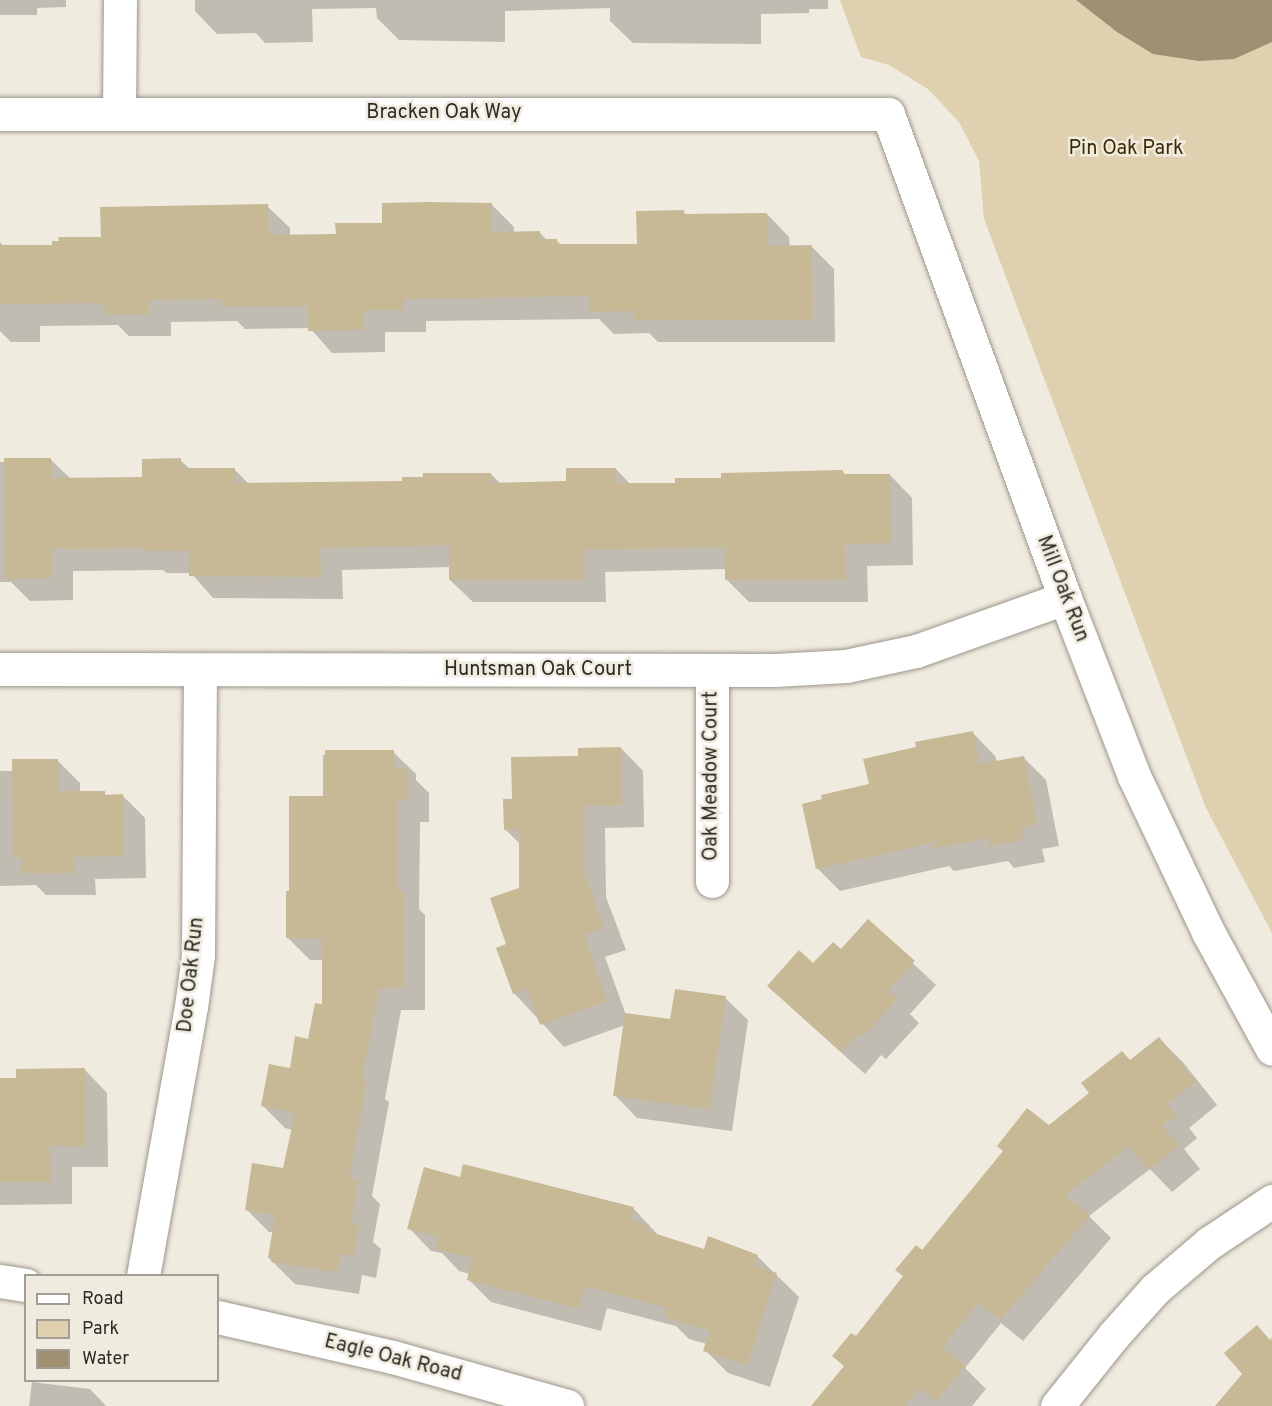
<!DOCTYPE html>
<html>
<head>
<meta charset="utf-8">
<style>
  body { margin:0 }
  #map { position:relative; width:1272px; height:1406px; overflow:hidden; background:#f0ebdf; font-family:Overpass,sans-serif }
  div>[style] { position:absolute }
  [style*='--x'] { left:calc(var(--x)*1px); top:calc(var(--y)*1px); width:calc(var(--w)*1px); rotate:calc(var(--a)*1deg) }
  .green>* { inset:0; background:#dfd1b0 }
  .water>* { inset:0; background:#9e9070 }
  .shadow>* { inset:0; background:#0003 }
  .building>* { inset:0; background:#c7b896 }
  .roads { filter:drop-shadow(0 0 2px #9c978c) drop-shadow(0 0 2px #9c978c) }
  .minor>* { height:33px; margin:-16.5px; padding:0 16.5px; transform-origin:16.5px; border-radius:16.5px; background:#fff }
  span { translate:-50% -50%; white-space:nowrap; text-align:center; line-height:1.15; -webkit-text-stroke:5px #f0ebdf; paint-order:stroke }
  .street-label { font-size:20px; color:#2c2b26 }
  .park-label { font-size:20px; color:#3c2c00 }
  .legend { position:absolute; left:24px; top:1274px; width:195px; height:108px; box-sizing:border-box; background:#f0ebdf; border:2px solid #a29e95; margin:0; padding:8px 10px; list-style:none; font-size:18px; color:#2c2b26 }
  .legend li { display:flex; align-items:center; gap:12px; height:30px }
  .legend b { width:30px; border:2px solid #a29e95 }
</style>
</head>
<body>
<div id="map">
  <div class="green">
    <i style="clip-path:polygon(840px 0,1272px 0,1272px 933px,1206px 808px,984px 219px,979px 161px,959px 122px,928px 89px,889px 65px,861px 57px)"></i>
  </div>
  <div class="water">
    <i style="clip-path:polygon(1076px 0,1272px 0,1272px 42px,1234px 59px,1199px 61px,1153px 54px,1117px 32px)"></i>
  </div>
  <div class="shadow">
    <i style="clip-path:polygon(0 0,66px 0,66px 7px,37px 8px,37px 15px,0 15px,0 44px)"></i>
    <i style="clip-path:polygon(195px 0,828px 0,828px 9px,809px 9px,809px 13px,761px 14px,761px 44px,633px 43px,610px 21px,610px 8px,505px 11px,505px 42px,399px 40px,377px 18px,376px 8px,312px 9px,313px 42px,265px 43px,256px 33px,217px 34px,195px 11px)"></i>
    <i style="clip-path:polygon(491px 204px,514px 227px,514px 233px,539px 232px,547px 240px,556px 240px,561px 245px,638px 245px,683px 212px,687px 215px,767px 214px,789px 237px,790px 247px,812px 247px,834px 269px,835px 342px,658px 342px,649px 333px,614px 334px,599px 319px,426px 321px,426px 332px,385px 332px,385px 352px,332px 353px,310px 328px,245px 329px,237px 321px,171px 322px,171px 336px,129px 336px,118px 325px,40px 326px,40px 342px,11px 342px,0 331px,0 242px,4px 247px,53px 247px,267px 206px,290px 228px,290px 236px,337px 235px)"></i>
    <i style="clip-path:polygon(50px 459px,71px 479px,143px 478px,180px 460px,190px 469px,234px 469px,249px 484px,403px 483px,491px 474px,501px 484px,568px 483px,616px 469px,631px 485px,676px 485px,843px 472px,846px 475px,890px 475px,912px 498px,913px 565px,867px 566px,868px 602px,749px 602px,727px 580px,727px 569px,605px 572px,606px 602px,473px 602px,450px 580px,450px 567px,342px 570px,343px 599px,213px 598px,191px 573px,167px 573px,163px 570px,73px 571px,73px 600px,30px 601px,11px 582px,0 582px,0 462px)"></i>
    <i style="clip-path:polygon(973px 733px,995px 756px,997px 763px,1024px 758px,1046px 780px,1059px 846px,1042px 849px,1045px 862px,1014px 868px,1008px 861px,954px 871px,949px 866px,840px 891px,817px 868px,871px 785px)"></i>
    <i style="clip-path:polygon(621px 748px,643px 771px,644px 827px,605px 828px,606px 897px,626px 950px,605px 957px,626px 1015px,672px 1021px,725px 998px,748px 1020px,732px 1131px,637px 1118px,615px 1095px,625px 1025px,564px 1047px,514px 993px,508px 945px,521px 889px,521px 845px,505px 829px,513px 800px,580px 758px)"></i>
    <i style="clip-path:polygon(393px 752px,416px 774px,416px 780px,429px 793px,429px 822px,420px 822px,419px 909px,425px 915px,425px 1010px,401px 1010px,385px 1099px,389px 1102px,372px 1196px,380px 1204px,373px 1242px,381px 1249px,376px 1278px,362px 1275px,359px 1294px,295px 1284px,269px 1258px,274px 1232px,269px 1232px,246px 1209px,284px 1170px,293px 1130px,285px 1128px,263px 1106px,310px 1040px,324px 1006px,324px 960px,310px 960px,287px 937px,291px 893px,324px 798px)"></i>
    <i style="clip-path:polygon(57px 760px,80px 783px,80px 793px,123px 796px,145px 818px,146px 878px,95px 879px,96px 895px,46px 895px,36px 885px,0 886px,0 771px,14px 771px)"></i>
    <i style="clip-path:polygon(868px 921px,936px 985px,910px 1014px,919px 1023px,886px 1059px,881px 1055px,865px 1074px,792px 1008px,813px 965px,841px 951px)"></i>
    <i style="clip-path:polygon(1159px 1039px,1182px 1061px,1217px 1105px,1189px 1128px,1197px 1138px,1184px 1149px,1200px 1169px,1172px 1192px,1150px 1169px,1089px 1216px,1111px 1238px,1023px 1341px,1001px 1323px,965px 1368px,986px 1389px,972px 1406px,830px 1406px,856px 1339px,922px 1252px,1049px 1127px)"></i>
    <i style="clip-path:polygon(85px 1070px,107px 1093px,108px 1167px,72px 1167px,72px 1204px,0 1205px,0 1080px)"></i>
    <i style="clip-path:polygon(461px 1178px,633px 1208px,659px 1236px,705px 1251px,709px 1238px,757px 1256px,799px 1297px,770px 1387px,728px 1373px,705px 1350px,707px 1344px,689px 1339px,676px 1326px,607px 1308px,601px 1331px,491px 1302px,468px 1279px,470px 1274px,459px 1271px,442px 1253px,431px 1251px,409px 1228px)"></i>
    <i style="clip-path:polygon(32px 1382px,90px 1389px,106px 1406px,29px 1406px)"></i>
  </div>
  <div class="building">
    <i style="clip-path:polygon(427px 202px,492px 203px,492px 232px,540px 231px,540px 239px,557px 239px,557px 244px,637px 244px,636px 211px,684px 210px,684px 214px,767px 213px,768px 246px,812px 245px,813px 320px,634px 320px,634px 311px,590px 312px,590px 296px,404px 299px,404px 310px,363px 310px,363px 330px,308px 331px,308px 306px,221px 307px,221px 299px,149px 300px,149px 314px,105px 314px,104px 303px,0 304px,0 245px,52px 245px,52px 241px,59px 241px,58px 237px,101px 237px,100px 207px,268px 204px,269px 235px,336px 234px,335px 223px,382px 223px,382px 203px)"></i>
    <i style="clip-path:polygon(4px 458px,51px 458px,52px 478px,142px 477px,142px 459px,181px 458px,181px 468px,235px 468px,235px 483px,402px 481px,402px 477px,423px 477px,423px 473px,491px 473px,491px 483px,566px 481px,566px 468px,616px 468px,616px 483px,675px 483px,675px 478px,721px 478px,721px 473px,843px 470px,843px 474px,890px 474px,891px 543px,845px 544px,846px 580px,725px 580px,725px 547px,584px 550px,584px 580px,449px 580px,449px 545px,320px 548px,321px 577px,189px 576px,189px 551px,143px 551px,143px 548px,51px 549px,51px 578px,6px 579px)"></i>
    <i style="clip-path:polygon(973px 731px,979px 764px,1024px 756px,1037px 824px,1021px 827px,1023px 840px,990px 846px,989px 838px,930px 849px,936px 842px,816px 869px,802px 804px,822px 799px,821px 795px,869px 784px,863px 759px,916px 747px,915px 742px)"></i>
    <i style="clip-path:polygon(621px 747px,622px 805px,583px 806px,584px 873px,604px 927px,584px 935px,607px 1001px,540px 1025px,527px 989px,513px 994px,496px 948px,506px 944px,490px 898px,519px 888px,519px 830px,504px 830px,503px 799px,512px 799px,511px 757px,578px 756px,578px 748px)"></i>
    <i style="clip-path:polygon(325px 750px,394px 750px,394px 769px,407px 769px,407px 800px,398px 800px,397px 891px,403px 891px,403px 988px,379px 988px,362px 1078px,367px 1078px,349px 1179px,358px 1180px,351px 1224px,359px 1225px,354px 1256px,340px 1254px,337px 1272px,271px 1262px,271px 1259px,268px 1258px,275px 1215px,245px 1210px,252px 1163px,283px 1168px,295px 1113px,261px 1106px,269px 1064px,290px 1068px,295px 1036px,308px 1039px,315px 1003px,322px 1004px,322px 938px,286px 938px,286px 891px,289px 891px,289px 796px,323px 796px,323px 755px,325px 755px)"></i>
    <i style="clip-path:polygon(12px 759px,58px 759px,58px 791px,105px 791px,105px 795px,123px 794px,124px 856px,73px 857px,74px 873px,21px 873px,21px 858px,13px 858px)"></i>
    <i style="clip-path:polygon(868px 919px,915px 961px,888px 991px,897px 999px,862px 1038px,858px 1034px,841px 1052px,767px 986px,799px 950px,813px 963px,833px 942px,841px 949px)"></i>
    <i style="clip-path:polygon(675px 989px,726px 996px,709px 1109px,613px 1096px,625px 1013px,670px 1019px)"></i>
    <i style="clip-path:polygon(1159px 1037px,1196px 1082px,1167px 1104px,1176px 1115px,1162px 1126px,1179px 1146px,1149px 1170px,1129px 1146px,1065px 1195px,1090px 1215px,1000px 1320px,978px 1302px,942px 1347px,965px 1366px,936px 1401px,920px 1388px,905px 1406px,811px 1406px,844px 1366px,832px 1356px,851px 1333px,856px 1336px,903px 1276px,895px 1270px,916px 1245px,922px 1250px,1003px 1151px,997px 1146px,1027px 1108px,1049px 1125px,1089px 1093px,1081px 1083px,1122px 1051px,1130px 1060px)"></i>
    <i style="clip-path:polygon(85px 1068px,86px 1146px,50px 1146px,51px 1182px,0 1182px,0 1078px,16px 1078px,16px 1069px)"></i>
    <i style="clip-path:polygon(463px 1164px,634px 1207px,631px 1220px,649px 1224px,647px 1231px,704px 1249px,708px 1236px,758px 1255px,754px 1266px,777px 1273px,747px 1365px,703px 1351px,710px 1331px,665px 1317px,668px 1308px,585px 1286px,579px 1309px,467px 1280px,472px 1258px,435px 1249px,438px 1236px,407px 1229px,424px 1167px,460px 1177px)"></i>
    <i style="clip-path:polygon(1257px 1325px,1270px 1340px,1272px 1338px,1272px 1406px,1215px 1406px,1242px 1374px,1224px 1353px)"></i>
  </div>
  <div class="roads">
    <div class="minor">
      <i style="--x:119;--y:113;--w:113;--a:-89.5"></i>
      <i style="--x:0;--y:114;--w:888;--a:0"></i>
      <i style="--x:888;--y:114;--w:515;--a:69.91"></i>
      <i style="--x:1065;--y:598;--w:191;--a:68.8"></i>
      <i style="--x:1134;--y:776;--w:173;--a:64.6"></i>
      <i style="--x:1208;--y:932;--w:133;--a:61.3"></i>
      <i style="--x:0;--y:669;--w:775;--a:0.07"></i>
      <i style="--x:775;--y:670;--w:71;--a:-3.2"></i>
      <i style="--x:846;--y:666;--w:72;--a:-12.1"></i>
      <i style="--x:916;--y:651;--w:158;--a:-19.6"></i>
      <i style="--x:712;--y:670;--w:211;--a:90"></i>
      <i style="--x:143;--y:1276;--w:273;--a:-79.9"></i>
      <i style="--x:191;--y:1007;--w:52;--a:-82.3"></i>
      <i style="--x:198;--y:955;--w:285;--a:-89.6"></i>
      <i style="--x:0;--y:1281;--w:26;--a:9"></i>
      <i style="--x:218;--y:1317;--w:180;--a:12.9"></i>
      <i style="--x:393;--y:1357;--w:181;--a:15.7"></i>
      <i style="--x:1057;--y:1406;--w:90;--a:-51.3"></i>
      <i style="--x:1113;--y:1336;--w:63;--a:-48.2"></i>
      <i style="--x:1155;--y:1289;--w:71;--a:-40.4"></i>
      <i style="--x:1209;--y:1243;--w:76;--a:-33.7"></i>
    </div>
  </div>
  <div class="street-label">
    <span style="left:444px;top:113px">Bracken Oak Way</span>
    <span style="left:1062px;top:589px;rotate:69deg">Mill Oak Run</span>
    <span style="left:538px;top:670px">Huntsman Oak Court</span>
    <span style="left:712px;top:776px;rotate:-90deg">Oak Meadow Court</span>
    <span style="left:192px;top:975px;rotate:-84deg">Doe Oak Run</span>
    <span style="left:393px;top:1359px;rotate:14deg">Eagle Oak Road</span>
  </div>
  <div class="park-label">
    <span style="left:1126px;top:149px">Pin Oak Park</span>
  </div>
  <ul class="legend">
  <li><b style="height:8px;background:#fff"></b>Road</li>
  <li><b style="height:16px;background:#dfd1b0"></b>Park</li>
  <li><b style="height:16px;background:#9e9070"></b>Water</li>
  </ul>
</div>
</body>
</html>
